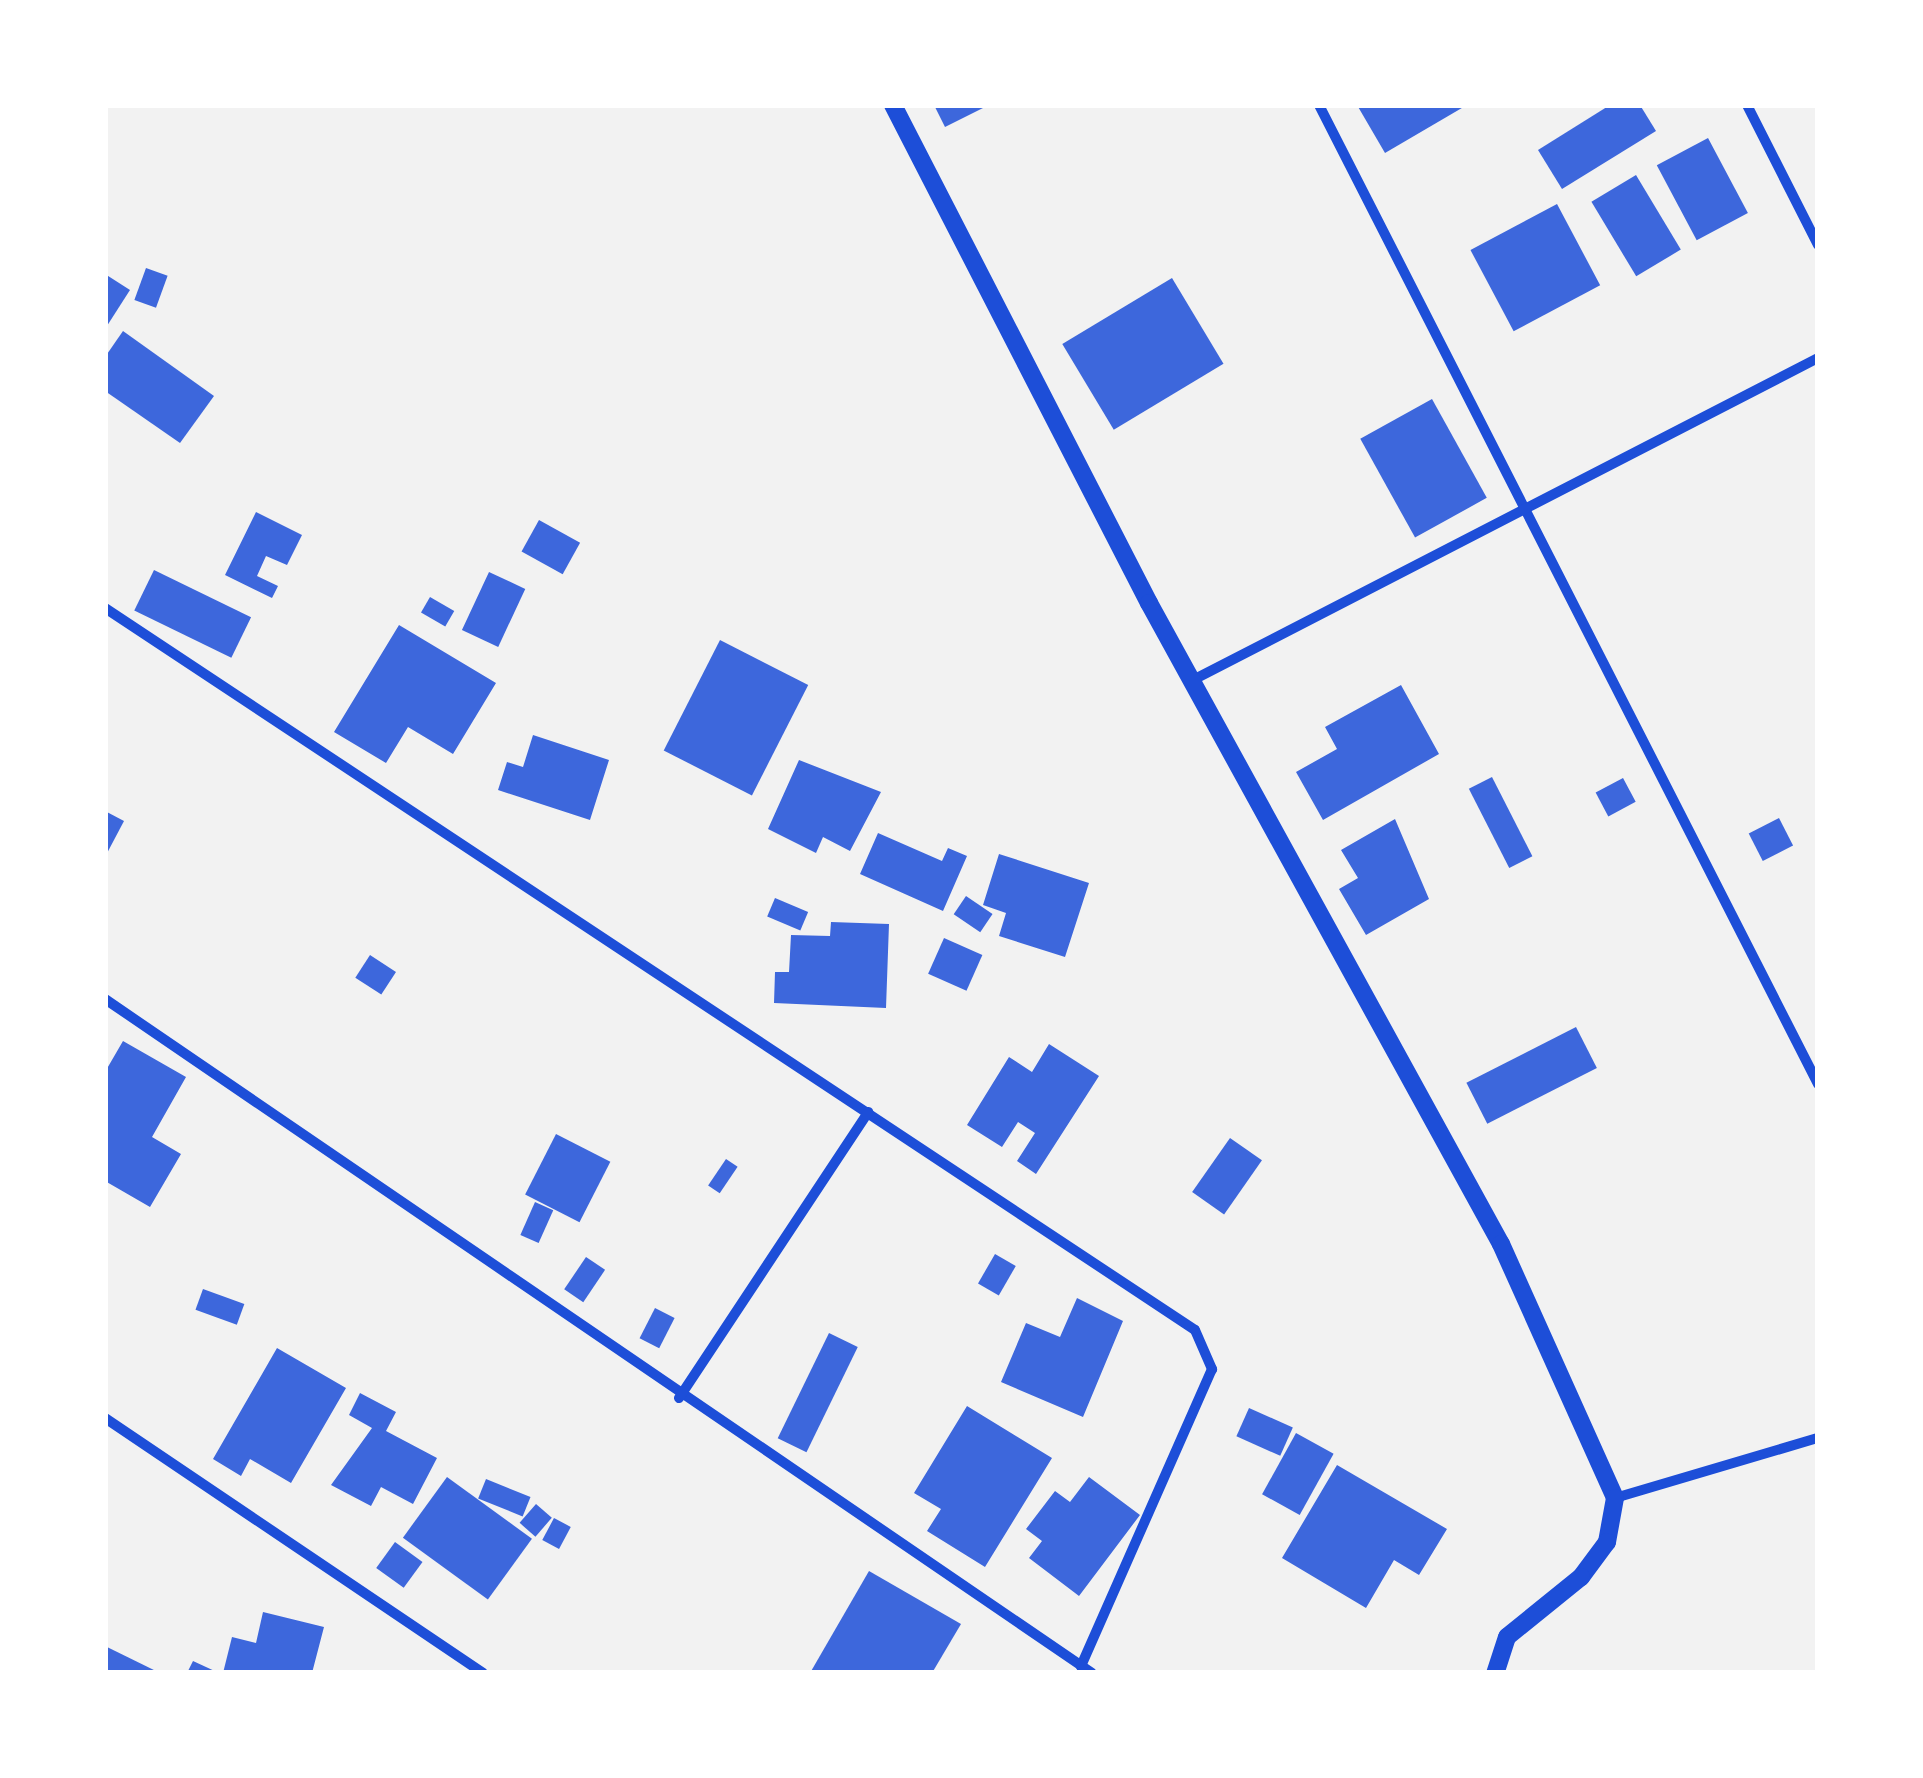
<!DOCTYPE html>
<html>
<head>
<meta charset="utf-8">
<style>
  body { margin:0 }
  #map { position:relative; width:1923px; height:1778px; overflow:hidden; background:#f2f2f2; font-family:Overpass,sans-serif }
  div>[style] { position:absolute }
  [style*='--x'] { left:calc(var(--x)*1px); top:calc(var(--y)*1px); width:calc(var(--w)*1px); rotate:calc(var(--a)*1deg) }
  .building>* { inset:0; background:#3d67dc; transform-origin:0 0 }
  .minor>* { height:10px; margin:-5px; padding:0 5px; transform-origin:5px; border-radius:5px; background:#1d4ed8 }
  .tertiary>* { height:18px; margin:-9px; padding:0 9px; transform-origin:9px; border-radius:9px; background:#1d4ed8 }
  span { translate:-50% -50%; white-space:nowrap; text-align:center; line-height:1.15; -webkit-text-stroke:8px #fff; paint-order:stroke }
  .frame { position:absolute; inset:0; border:108px solid #fff; pointer-events:none }
</style>
</head>
<body>
<div id="map">
  <div class="building">
    <i style="clip-path:polygon(934px 105px,989px 105px,945px 127px)"></i>
    <i style="clip-path:polygon(1357px 105px,1467px 105px,1385px 153px)"></i>
    <i style="clip-path:polygon(1610px 105px,1640px 105px,1656px 131px,1562px 189px,1538px 150px)"></i>
    <i style="left:1708px;top:138px;width:85px;height:58px;rotate:62deg"></i>
    <i style="left:1636px;top:175px;width:87px;height:52px;rotate:59deg"></i>
    <i style="left:1557px;top:204px;width:92px;height:98px;rotate:62deg"></i>
    <i style="left:146px;top:268px;width:23px;height:34px;rotate:20deg"></i>
    <i style="clip-path:polygon(105px 274px,130px 290px,105px 329px)"></i>
    <i style="left:1172px;top:278px;width:100px;height:128px;rotate:59deg"></i>
    <i style="clip-path:polygon(123px 331px,214px 396px,180px 443px,105px 391px,105px 357px)"></i>
    <i style="left:1432px;top:399px;width:113px;height:82px;rotate:61deg"></i>
    <i style="clip-path:polygon(256px 512px,302px 535px,287px 565px,266px 556px,257px 576px,278px 586px,272px 598px,225px 575px)"></i>
    <i style="left:539px;top:520px;width:47px;height:36px;rotate:29deg"></i>
    <i style="left:154px;top:570px;width:108px;height:45px;rotate:26deg"></i>
    <i style="left:489px;top:572px;width:40px;height:64px;rotate:25deg"></i>
    <i style="left:430px;top:597px;width:28px;height:18px;rotate:30deg"></i>
    <i style="clip-path:polygon(399px 625px,496px 683px,453px 754px,408px 727px,386px 763px,334px 732px)"></i>
    <i style="left:720px;top:640px;width:99px;height:124px;rotate:27deg"></i>
    <i style="clip-path:polygon(1401px 685px,1439px 754px,1323px 820px,1296px 772px,1337px 749px,1325px 727px)"></i>
    <i style="clip-path:polygon(533px 735px,609px 760px,590px 820px,498px 790px,507px 762px,523px 767px)"></i>
    <i style="clip-path:polygon(799px 760px,881px 792px,850px 851px,823px 837px,816px 853px,768px 829px)"></i>
    <i style="left:1492px;top:777px;width:89px;height:26px;rotate:63deg"></i>
    <i style="left:1623px;top:778px;width:27px;height:31px;rotate:62deg"></i>
    <i style="clip-path:polygon(105px 811px,124px 821px,105px 857px)"></i>
    <i style="left:1779px;top:818px;width:31px;height:34px;rotate:63deg"></i>
    <i style="clip-path:polygon(1395px 819px,1429px 899px,1366px 935px,1339px 889px,1358px 878px,1341px 850px)"></i>
    <i style="clip-path:polygon(878px 833px,942px 861px,948px 848px,967px 856px,943px 911px,860px 874px)"></i>
    <i style="clip-path:polygon(999px 854px,1089px 883px,1065px 957px,999px 936px,1006px 913px,983px 905px)"></i>
    <i style="left:966px;top:896px;width:32px;height:22px;rotate:34deg"></i>
    <i style="left:775px;top:898px;width:36px;height:20px;rotate:23deg"></i>
    <i style="clip-path:polygon(831px 922px,889px 924px,886px 1008px,774px 1003px,775px 972px,789px 972px,791px 935px,830px 936px)"></i>
    <i style="left:944px;top:938px;width:42px;height:39px;rotate:24deg"></i>
    <i style="left:370px;top:955px;width:31px;height:27px;rotate:33deg"></i>
    <i style="left:1576px;top:1027px;width:46px;height:123px;rotate:63deg"></i>
    <i style="clip-path:polygon(123px 1041px,186px 1077px,152px 1137px,181px 1154px,150px 1207px,105px 1181px,105px 1072px)"></i>
    <i style="clip-path:polygon(1049px 1044px,1099px 1076px,1036px 1174px,1017px 1161px,1035px 1133px,1018px 1122px,1002px 1147px,967px 1125px,1009px 1057px,1032px 1072px)"></i>
    <i style="left:556px;top:1134px;width:61px;height:68px;rotate:27deg"></i>
    <i style="left:1230px;top:1138px;width:39px;height:66px;rotate:35deg"></i>
    <i style="left:726px;top:1159px;width:14px;height:32px;rotate:34deg"></i>
    <i style="left:535px;top:1202px;width:20px;height:36px;rotate:24deg"></i>
    <i style="left:995px;top:1254px;width:24px;height:34px;rotate:30deg"></i>
    <i style="left:586px;top:1257px;width:23px;height:39px;rotate:34deg"></i>
    <i style="left:203px;top:1289px;width:44px;height:22px;rotate:20deg"></i>
    <i style="clip-path:polygon(1077px 1298px,1123px 1321px,1083px 1417px,1001px 1382px,1026px 1323px,1060px 1337px)"></i>
    <i style="left:655px;top:1308px;width:22px;height:34px;rotate:27deg"></i>
    <i style="left:829px;top:1333px;width:32px;height:117px;rotate:26deg"></i>
    <i style="clip-path:polygon(277px 1348px,346px 1388px,291px 1483px,250px 1459px,241px 1476px,213px 1459px)"></i>
    <i style="clip-path:polygon(360px 1393px,396px 1412px,386px 1431px,437px 1458px,413px 1504px,381px 1487px,371px 1506px,331px 1485px,372px 1428px,349px 1415px)"></i>
    <i style="clip-path:polygon(967px 1406px,1052px 1458px,985px 1567px,927px 1531px,941px 1509px,914px 1493px)"></i>
    <i style="left:1249px;top:1408px;width:48px;height:31px;rotate:24deg"></i>
    <i style="left:1296px;top:1433px;width:43px;height:70px;rotate:29deg"></i>
    <i style="clip-path:polygon(1337px 1465px,1447px 1529px,1419px 1575px,1394px 1560px,1366px 1608px,1282px 1558px)"></i>
    <i style="left:447px;top:1477px;width:105px;height:75px;rotate:36deg"></i>
    <i style="clip-path:polygon(1089px 1477px,1140px 1515px,1079px 1596px,1029px 1558px,1042px 1541px,1026px 1529px,1055px 1491px,1070px 1502px)"></i>
    <i style="left:486px;top:1479px;width:48px;height:21px;rotate:22deg"></i>
    <i style="left:536px;top:1504px;width:21px;height:25px;rotate:41deg"></i>
    <i style="left:554px;top:1518px;width:19px;height:25px;rotate:28deg"></i>
    <i style="left:395px;top:1542px;width:34px;height:32px;rotate:36deg"></i>
    <i style="clip-path:polygon(869px 1571px,961px 1624px,932px 1673px,810px 1673px)"></i>
    <i style="clip-path:polygon(263px 1612px,324px 1627px,312px 1673px,223px 1673px,232px 1637px,256px 1643px)"></i>
    <i style="clip-path:polygon(105px 1646px,160px 1673px,105px 1673px)"></i>
    <i style="clip-path:polygon(193px 1661px,219px 1673px,187px 1673px)"></i>
  </div>
  <div class="minor">
    <i style="--x:1319;--y:105;--w:1099;--a:62.99"></i>
    <i style="--x:1747;--y:105;--w:157;--a:63.1"></i>
    <i style="--x:105;--y:608;--w:1307;--a:33.52"></i>
    <i style="--x:1195;--y:1330;--w:43;--a:66.4"></i>
    <i style="--x:1212;--y:1369;--w:325;--a:113.8"></i>
    <i style="--x:1191;--y:681;--w:705;--a:-27.26"></i>
    <i style="--x:105;--y:999;--w:1195;--a:34.33"></i>
    <i style="--x:679;--y:1398;--w:343;--a:-56.5"></i>
    <i style="--x:105;--y:1418;--w:456;--a:34"></i>
    <i style="--x:1615;--y:1498;--w:212;--a:-16.5"></i>
  </div>
  <div class="tertiary">
    <i style="--x:893;--y:105;--w:560;--a:62.79"></i>
    <i style="--x:1149;--y:603;--w:731;--a:61.23"></i>
    <i style="--x:1501;--y:1244;--w:278;--a:65.8"></i>
    <i style="--x:1615;--y:1498;--w:45;--a:100.3"></i>
    <i style="--x:1607;--y:1542;--w:44;--a:126.6"></i>
    <i style="--x:1581;--y:1577;--w:95;--a:141"></i>
    <i style="--x:1507;--y:1637;--w:38;--a:108"></i>
  </div>
  <div class="frame"></div>
</div>
</body>
</html>
